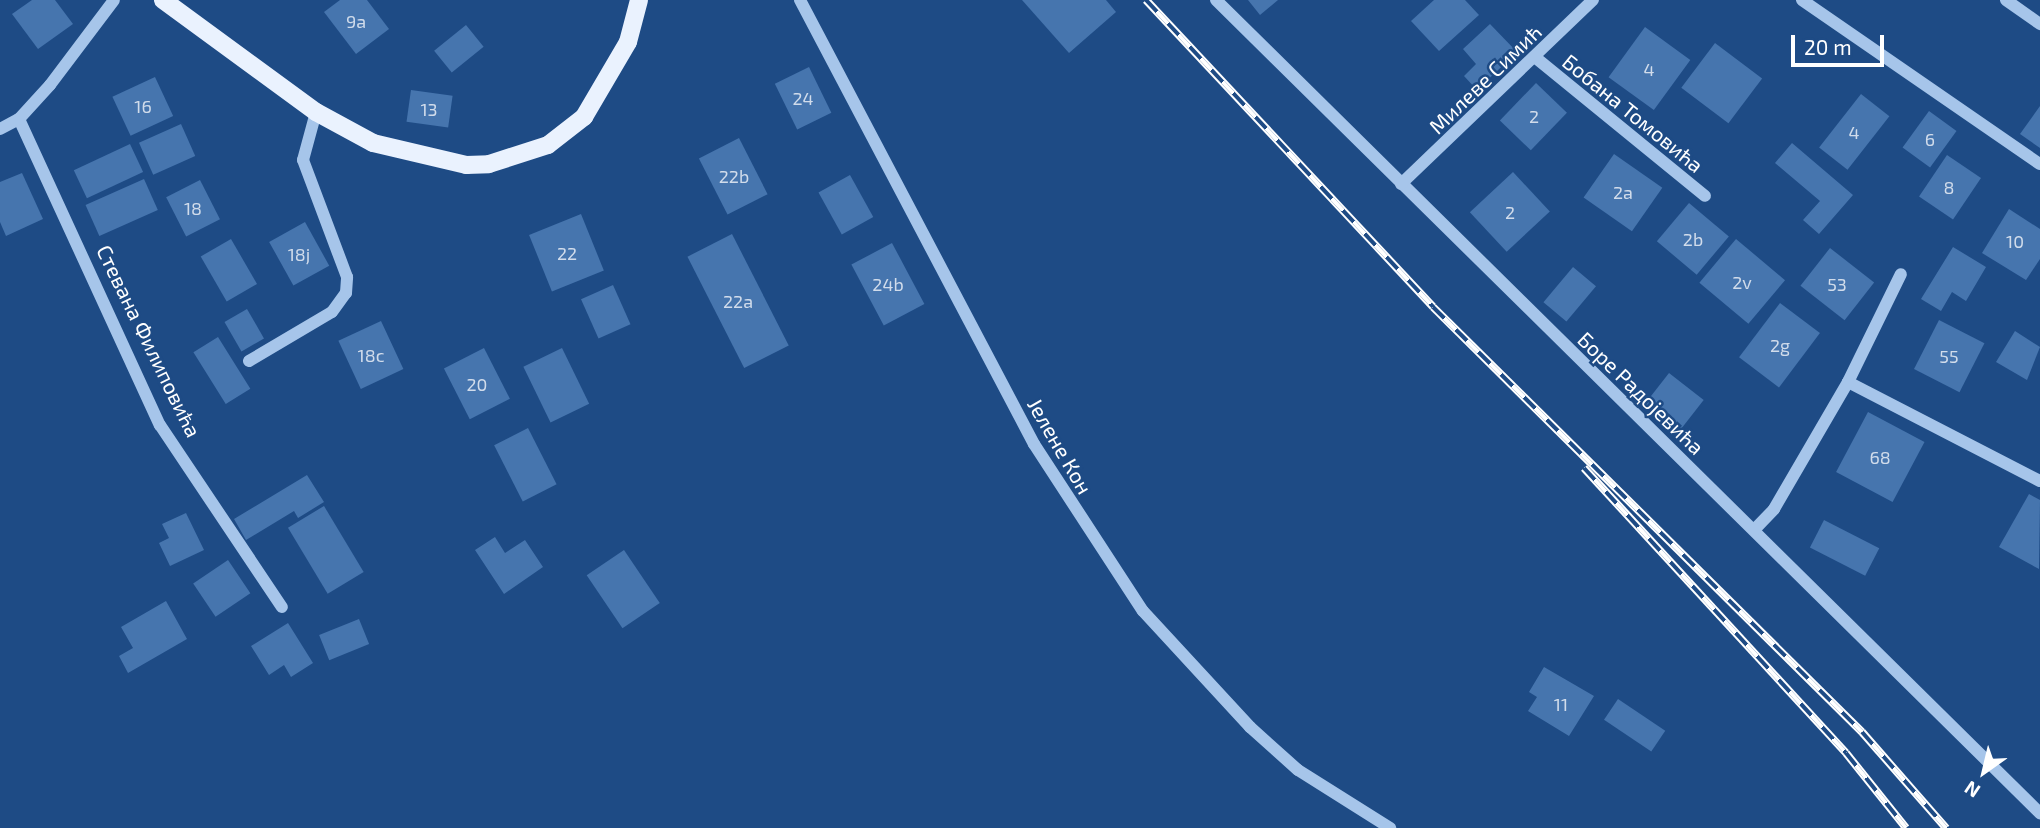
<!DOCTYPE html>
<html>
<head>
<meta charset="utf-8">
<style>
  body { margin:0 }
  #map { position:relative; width:2040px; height:828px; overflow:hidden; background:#1e4b85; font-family:"Exo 2",sans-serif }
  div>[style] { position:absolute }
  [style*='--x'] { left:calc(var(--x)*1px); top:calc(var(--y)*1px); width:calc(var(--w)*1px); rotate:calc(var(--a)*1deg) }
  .building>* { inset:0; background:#4675ae; transform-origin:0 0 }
  .minor>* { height:12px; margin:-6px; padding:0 6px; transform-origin:6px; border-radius:6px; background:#a6c5ea }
  .major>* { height:18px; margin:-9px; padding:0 9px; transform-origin:9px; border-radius:9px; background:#eaf2fe }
  .rail>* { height:8px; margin-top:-4px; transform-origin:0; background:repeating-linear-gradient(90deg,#1e4b85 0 16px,#fff 0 32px); box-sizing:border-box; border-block:2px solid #fff }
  span { translate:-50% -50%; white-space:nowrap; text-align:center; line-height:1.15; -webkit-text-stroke:5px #1e4b85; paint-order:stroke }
  .number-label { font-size:18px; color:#d1dceb }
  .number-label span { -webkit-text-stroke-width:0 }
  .street-label { font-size:21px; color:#fff }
  .north { position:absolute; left:1949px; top:737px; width:70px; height:70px; -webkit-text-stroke:5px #1e4b85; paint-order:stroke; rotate:214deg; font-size:19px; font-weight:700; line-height:28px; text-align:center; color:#fff }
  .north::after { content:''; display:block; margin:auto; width:24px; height:32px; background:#fff; clip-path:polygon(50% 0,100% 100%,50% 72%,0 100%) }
  .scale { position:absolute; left:1791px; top:35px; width:93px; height:32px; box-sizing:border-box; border:4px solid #fff; border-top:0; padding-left:9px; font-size:21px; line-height:24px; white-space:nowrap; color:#fff; -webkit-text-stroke:5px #1e4b85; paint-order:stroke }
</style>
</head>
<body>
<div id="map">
  <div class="building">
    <i style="clip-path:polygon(32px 0,55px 0,73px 24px,38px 49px,12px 14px)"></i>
    <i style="clip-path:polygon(340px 0,367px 0,389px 29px,356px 54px,324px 12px)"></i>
    <i style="clip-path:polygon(1022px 0,1106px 0,1116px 12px,1069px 53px)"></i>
    <i style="clip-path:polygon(1248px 0,1278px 0,1260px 15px)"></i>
    <i style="clip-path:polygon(1434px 0,1465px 0,1479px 15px,1439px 51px,1411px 21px)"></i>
    <i style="clip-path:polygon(1490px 24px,1517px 52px,1477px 90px,1464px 76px,1476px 64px,1463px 49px)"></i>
    <i style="left:466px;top:25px;width:28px;height:41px;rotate:51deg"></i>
    <i style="left:1645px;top:27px;width:56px;height:62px;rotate:36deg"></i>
    <i style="left:1715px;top:43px;width:59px;height:56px;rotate:37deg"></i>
    <i style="left:809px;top:67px;width:51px;height:38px;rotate:64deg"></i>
    <i style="left:155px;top:77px;width:43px;height:47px;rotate:65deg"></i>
    <i style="left:1536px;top:83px;width:43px;height:52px;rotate:44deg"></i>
    <i style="left:411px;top:90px;width:42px;height:32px;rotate:8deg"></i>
    <i style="left:1861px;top:94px;width:36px;height:68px;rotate:38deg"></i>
    <i style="clip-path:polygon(2040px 106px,2040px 148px,2020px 134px)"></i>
    <i style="left:1929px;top:111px;width:34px;height:45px;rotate:36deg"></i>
    <i style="left:181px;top:124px;width:35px;height:46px;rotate:66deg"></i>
    <i style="left:739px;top:138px;width:63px;height:45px;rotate:63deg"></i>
    <i style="clip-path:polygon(1792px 143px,1853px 195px,1819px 234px,1803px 220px,1820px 201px,1775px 163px)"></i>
    <i style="left:130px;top:144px;width:31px;height:62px;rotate:65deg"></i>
    <i style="left:1614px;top:154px;width:59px;height:53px;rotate:35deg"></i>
    <i style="left:1947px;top:155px;width:41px;height:50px;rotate:34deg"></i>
    <i style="left:1513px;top:172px;width:54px;height:59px;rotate:47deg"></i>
    <i style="clip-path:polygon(22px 173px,43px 219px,6px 236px,0 222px,0 182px)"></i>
    <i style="left:850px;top:175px;width:48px;height:36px;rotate:61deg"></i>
    <i style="left:144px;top:179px;width:34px;height:64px;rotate:66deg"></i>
    <i style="left:200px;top:180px;width:44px;height:38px;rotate:63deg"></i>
    <i style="left:1689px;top:203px;width:52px;height:50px;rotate:40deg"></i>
    <i style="clip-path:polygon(2009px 209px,2040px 229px,2040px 259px,2026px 280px,1982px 253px)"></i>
    <i style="left:581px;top:214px;width:61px;height:56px;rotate:68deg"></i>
    <i style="left:305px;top:222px;width:50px;height:41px;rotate:61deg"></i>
    <i style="left:732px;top:234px;width:125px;height:50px;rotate:63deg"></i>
    <i style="left:231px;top:239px;width:52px;height:35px;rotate:60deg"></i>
    <i style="left:1736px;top:239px;width:64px;height:57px;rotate:40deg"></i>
    <i style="left:892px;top:243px;width:69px;height:46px;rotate:62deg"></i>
    <i style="clip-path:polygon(1953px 247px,1986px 267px,1966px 301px,1952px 292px,1941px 311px,1921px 299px)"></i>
    <i style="left:1830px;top:248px;width:56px;height:48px;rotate:38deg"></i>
    <i style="left:1573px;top:267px;width:30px;height:46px;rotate:40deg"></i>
    <i style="left:613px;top:285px;width:43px;height:35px;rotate:66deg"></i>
    <i style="left:1780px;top:303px;width:50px;height:68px;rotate:37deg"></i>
    <i style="left:247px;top:309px;width:34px;height:26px;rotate:60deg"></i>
    <i style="left:1939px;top:320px;width:51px;height:55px;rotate:27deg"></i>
    <i style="left:381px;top:321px;width:53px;height:47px;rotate:65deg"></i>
    <i style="clip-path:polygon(2015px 331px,2040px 347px,2027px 380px,1996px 362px)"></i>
    <i style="left:218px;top:337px;width:61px;height:29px;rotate:58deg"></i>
    <i style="left:484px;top:348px;width:57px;height:45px;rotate:63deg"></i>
    <i style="left:562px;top:348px;width:62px;height:43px;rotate:64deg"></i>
    <i style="left:1669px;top:373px;width:44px;height:39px;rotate:38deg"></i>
    <i style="left:1868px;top:412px;width:64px;height:68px;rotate:28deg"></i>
    <i style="left:528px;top:428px;width:63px;height:38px;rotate:63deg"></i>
    <i style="clip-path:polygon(307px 475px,324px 502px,298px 518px,294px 511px,246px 540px,234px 519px)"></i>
    <i style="clip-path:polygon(2029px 494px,2040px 500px,2039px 569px,1999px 547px)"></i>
    <i style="left:324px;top:506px;width:77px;height:42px;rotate:59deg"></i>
    <i style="clip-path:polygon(186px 513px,204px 550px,170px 566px,159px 543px,169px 538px,162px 524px)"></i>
    <i style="left:1824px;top:520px;width:62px;height:31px;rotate:27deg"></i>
    <i style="clip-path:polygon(495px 537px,505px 553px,525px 540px,543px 567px,504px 594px,475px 550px)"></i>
    <i style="left:624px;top:550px;width:64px;height:45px;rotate:56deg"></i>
    <i style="left:228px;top:560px;width:40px;height:42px;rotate:56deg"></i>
    <i style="clip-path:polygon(166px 601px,187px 639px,128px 673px,119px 656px,133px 648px,121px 627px)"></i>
    <i style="left:359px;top:619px;width:27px;height:43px;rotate:68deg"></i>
    <i style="clip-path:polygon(288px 623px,313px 663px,291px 677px,284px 665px,269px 675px,251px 646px)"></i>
    <i style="clip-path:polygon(1544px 667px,1594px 696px,1569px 736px,1528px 711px,1537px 697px,1529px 692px)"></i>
    <i style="left:1618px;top:699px;width:57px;height:25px;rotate:34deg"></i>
  </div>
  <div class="minor">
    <i style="--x:800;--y:0;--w:502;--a:62.21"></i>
    <i style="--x:1034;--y:444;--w:199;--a:56.9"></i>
    <i style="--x:1143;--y:611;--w:158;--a:47.3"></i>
    <i style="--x:1250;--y:727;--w:64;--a:41.9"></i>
    <i style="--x:1298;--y:770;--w:109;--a:32.2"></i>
    <i style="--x:1216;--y:0;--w:1158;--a:44.62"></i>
    <i style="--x:1802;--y:0;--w:289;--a:34.6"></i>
    <i style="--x:2006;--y:0;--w:42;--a:35.2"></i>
    <i style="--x:1536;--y:58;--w:218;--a:39.2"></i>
    <i style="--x:19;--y:119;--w:337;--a:65.3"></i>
    <i style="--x:160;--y:425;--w:219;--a:56.2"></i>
    <i style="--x:0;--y:129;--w:21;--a:-28"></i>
    <i style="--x:19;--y:119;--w:46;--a:-47.6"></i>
    <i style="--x:50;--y:85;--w:106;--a:-53"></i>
    <i style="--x:1401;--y:184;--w:266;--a:-43.8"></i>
    <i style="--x:249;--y:361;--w:96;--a:-30.6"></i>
    <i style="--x:332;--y:312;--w:24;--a:-54"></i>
    <i style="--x:346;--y:293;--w:16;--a:-86"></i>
    <i style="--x:347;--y:277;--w:125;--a:-110.6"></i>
    <i style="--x:303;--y:160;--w:50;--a:-74.8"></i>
    <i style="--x:1848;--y:382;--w:216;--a:27.3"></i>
    <i style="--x:1754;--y:530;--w:29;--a:-46"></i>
    <i style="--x:1774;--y:509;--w:147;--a:-59.8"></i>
    <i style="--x:1848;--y:382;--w:120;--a:-63.9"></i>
  </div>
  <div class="major">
    <i style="--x:163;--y:0;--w:190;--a:36.2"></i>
    <i style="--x:316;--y:112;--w:65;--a:28.5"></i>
    <i style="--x:373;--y:143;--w:96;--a:13.3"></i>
    <i style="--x:466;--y:165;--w:23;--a:-2"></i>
    <i style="--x:489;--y:164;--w:62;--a:-17.9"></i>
    <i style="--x:548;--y:145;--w:46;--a:-37.9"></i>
    <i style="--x:584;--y:117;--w:87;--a:-59.6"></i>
    <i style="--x:628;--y:42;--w:43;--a:-75.3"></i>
  </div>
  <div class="rail">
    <i style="--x:1146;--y:0;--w:420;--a:46.9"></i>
    <i style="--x:1433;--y:307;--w:604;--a:44.73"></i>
    <i style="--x:1862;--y:732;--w:128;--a:48.8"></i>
    <i style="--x:1584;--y:468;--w:387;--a:47.4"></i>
    <i style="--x:1846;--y:753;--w:96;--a:51.3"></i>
  </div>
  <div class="number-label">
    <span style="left:356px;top:21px">9a</span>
    <span style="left:1649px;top:69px">4</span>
    <span style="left:803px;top:98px">24</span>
    <span style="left:143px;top:106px">16</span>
    <span style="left:429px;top:109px">13</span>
    <span style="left:1534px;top:116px">2</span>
    <span style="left:1854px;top:132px">4</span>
    <span style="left:1930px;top:139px">6</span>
    <span style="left:734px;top:176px">22b</span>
    <span style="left:1949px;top:187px">8</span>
    <span style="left:1623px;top:192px">2a</span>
    <span style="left:193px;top:208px">18</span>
    <span style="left:1510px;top:212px">2</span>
    <span style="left:1693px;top:239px">2b</span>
    <span style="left:2015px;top:241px">10</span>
    <span style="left:567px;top:253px">22</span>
    <span style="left:299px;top:254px">18j</span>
    <span style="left:1742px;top:282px">2v</span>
    <span style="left:888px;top:284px">24b</span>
    <span style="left:1837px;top:284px">53</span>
    <span style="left:738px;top:301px">22a</span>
    <span style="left:1780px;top:345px">2g</span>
    <span style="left:371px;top:355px">18c</span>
    <span style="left:1949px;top:356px">55</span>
    <span style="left:477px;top:384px">20</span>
    <span style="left:1880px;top:457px">68</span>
    <span style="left:1561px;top:704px">11</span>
  </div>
  <div class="street-label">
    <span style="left:1485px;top:79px;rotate:-44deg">Милеве Симић</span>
    <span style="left:1633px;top:113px;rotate:39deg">Бобана Томовића</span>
    <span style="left:149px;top:341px;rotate:64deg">Стевана Филиповића</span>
    <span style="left:1641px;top:393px;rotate:44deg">Боре Радојевића</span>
    <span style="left:1060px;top:446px;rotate:60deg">Јелене Кон</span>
  </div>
  <div class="north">N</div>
  <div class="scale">20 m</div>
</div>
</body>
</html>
